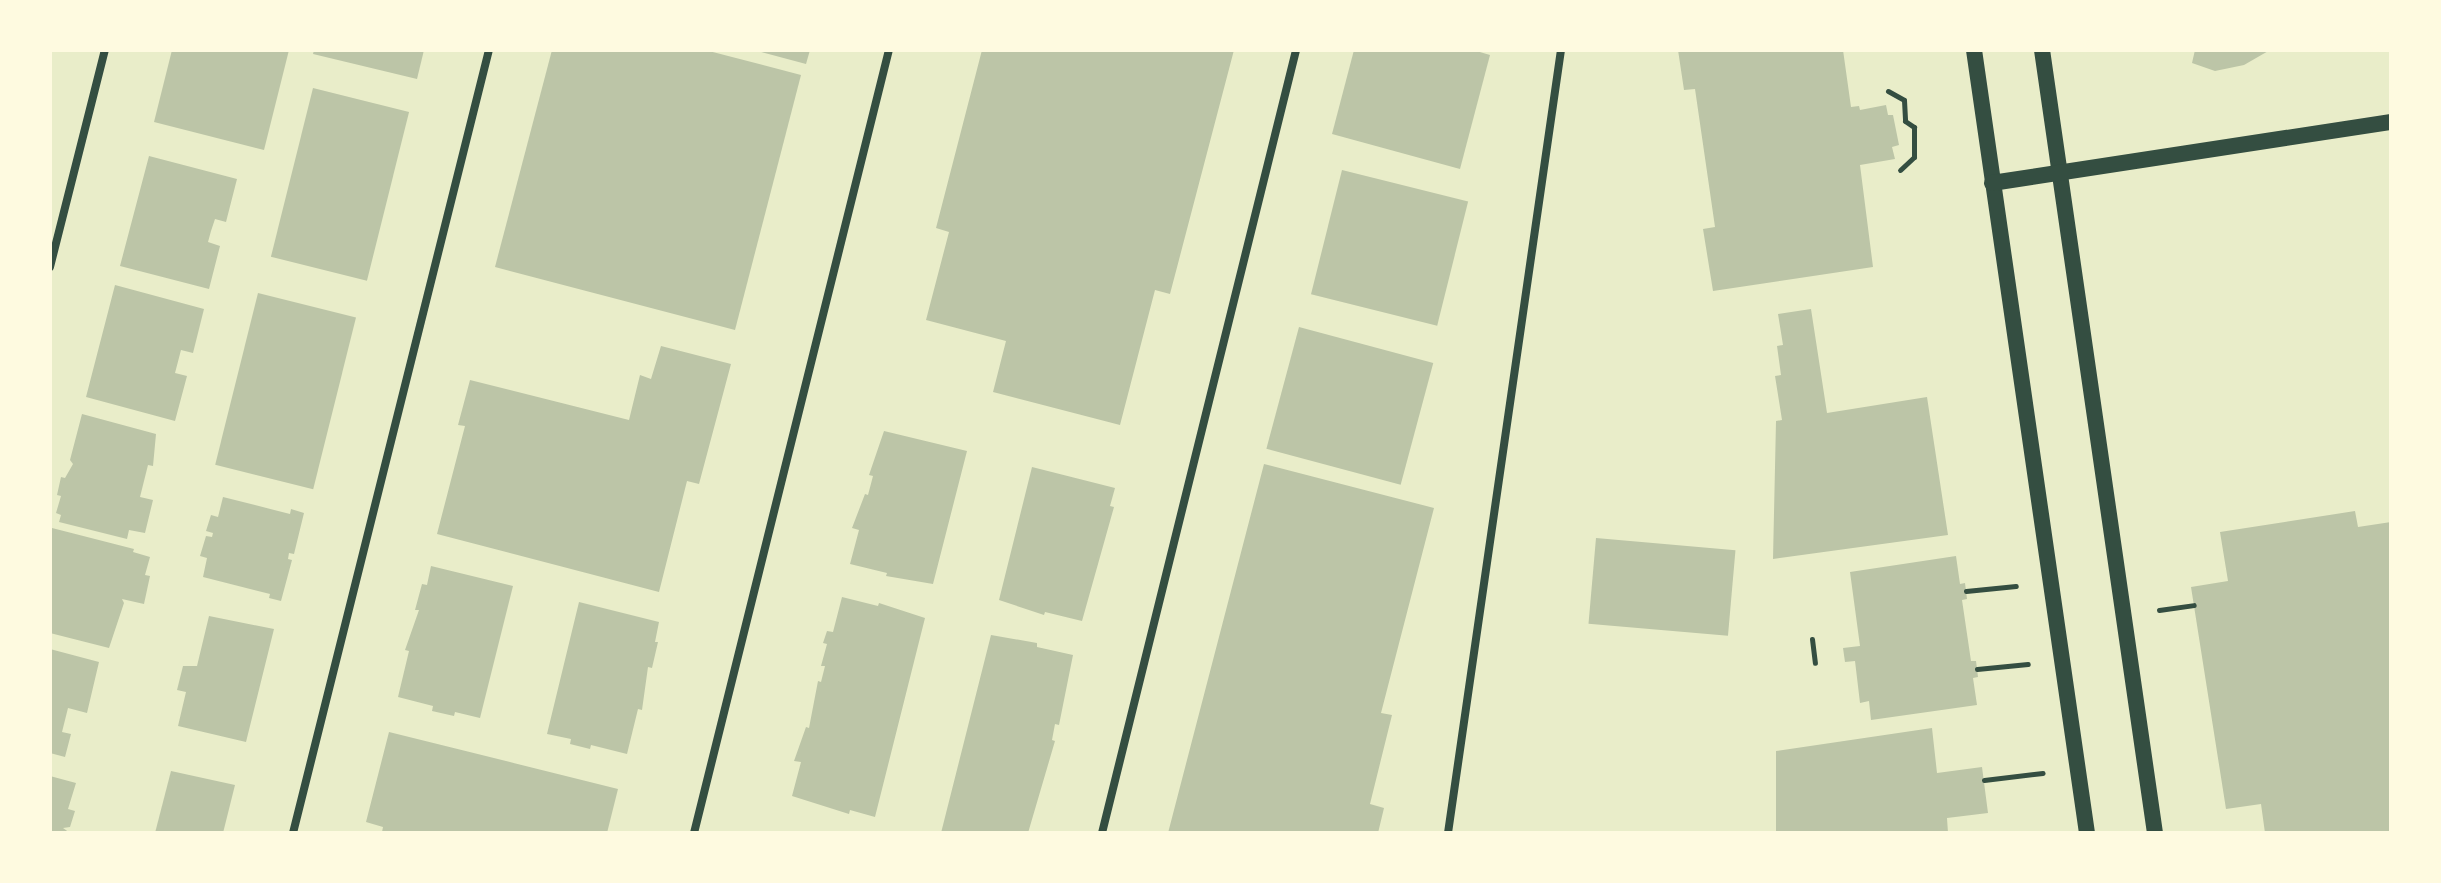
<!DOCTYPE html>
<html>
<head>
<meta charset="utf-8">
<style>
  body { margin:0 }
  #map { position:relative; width:2441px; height:883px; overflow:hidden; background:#e9edc9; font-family:Cabin,sans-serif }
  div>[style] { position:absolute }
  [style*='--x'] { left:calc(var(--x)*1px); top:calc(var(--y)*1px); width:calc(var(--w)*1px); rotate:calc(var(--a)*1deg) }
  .building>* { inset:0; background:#bcc5a7; transform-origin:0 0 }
  .path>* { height:5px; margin:-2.5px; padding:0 2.5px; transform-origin:2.5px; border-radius:2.5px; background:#344e41 }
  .minor>* { height:8px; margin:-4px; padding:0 4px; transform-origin:4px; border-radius:4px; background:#344e41 }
  .secondary>* { height:16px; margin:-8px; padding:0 8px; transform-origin:8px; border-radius:8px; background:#344e41 }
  span { translate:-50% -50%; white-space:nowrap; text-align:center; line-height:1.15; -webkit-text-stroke:6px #fefae0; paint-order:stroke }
  .frame { position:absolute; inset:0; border:52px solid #fefae0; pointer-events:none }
</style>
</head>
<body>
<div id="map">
  <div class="building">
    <i style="clip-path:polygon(172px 50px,289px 50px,264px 150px,154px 122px)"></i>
    <i style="clip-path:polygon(314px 50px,424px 50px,417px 79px,313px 54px)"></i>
    <i style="clip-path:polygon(552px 50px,705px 50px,801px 75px,735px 330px,495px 267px)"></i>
    <i style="clip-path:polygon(754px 50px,810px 50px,806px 64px)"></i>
    <i style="clip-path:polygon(982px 50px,1234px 50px,1170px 294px,1155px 290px,1120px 425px,993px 392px,1006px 341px,926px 320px,949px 232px,936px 228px)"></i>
    <i style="clip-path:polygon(1354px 50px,1473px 50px,1490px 55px,1460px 169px,1332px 134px)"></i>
    <i style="clip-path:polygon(1678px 50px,1843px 50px,1851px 107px,1859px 106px,1860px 110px,1886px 105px,1888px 115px,1893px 115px,1899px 145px,1892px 147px,1895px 159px,1860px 165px,1873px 267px,1713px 291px,1703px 229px,1715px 227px,1695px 89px,1684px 90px)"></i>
    <i style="clip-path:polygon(2195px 50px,2270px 50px,2244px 65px,2215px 71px,2192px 63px)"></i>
    <i style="left:313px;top:88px;width:99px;height:174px;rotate:14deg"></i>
    <i style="clip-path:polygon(149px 156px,237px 179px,226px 222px,215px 219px,211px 231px,208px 242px,220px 246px,209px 289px,120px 266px)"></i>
    <i style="left:1342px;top:170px;width:130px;height:128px;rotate:14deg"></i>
    <i style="clip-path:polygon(115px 285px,204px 309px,193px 353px,181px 350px,175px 373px,187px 376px,175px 421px,86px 397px)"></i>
    <i style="left:258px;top:293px;width:101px;height:177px;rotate:14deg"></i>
    <i style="clip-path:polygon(1811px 309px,1827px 413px,1927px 397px,1948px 535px,1773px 559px,1776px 421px,1782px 420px,1775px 376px,1781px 375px,1777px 346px,1783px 345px,1778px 314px)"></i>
    <i style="left:1299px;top:327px;width:139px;height:126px;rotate:15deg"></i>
    <i style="clip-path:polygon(661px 346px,731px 364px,699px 484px,687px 481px,659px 592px,437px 534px,465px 426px,458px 425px,470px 380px,629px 420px,640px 375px,651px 379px)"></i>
    <i style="clip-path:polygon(82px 414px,156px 434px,153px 466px,148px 465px,140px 497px,153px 500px,145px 533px,129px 530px,127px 539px,59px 522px,61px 515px,56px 513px,61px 496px,57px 495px,61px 477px,65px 478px,73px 464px,70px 460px)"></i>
    <i style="clip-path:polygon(884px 431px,967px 451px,933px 584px,886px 576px,887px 573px,850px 564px,859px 530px,852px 528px,865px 494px,868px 495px,873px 476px,869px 475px)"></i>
    <i style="clip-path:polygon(1264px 464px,1434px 508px,1381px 713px,1392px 715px,1370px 804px,1384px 808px,1378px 833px,1168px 833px)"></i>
    <i style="clip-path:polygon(1032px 467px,1115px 488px,1110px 506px,1114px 507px,1082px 621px,1045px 612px,1044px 615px,999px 600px)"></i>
    <i style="clip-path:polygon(223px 497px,290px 514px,291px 509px,304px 513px,294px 554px,289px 553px,288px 559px,292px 560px,281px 601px,269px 598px,270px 594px,203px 577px,207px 558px,200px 556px,206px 536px,212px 537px,213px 533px,206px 531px,211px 515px,218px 517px)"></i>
    <i style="clip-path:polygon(2355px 511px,2358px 527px,2391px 522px,2391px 833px,2265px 833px,2261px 804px,2226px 809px,2191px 587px,2228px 581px,2220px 532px)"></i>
    <i style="clip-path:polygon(52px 528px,134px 549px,133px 552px,150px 557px,145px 575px,150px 576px,144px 604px,122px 599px,124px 603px,109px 648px,50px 633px)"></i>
    <i style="left:1596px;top:538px;width:140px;height:86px;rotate:5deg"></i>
    <i style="clip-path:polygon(1956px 556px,1960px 584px,1965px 583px,1967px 599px,1962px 600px,1971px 661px,1976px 661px,1978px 677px,1973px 678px,1977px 705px,1871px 720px,1869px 701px,1860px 703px,1855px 661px,1845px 662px,1843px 648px,1860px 646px,1850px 572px)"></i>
    <i style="clip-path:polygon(431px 566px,513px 586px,480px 718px,455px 712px,454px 716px,432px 711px,433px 706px,398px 697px,409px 651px,405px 650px,419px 610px,415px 610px,422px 584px,427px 585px)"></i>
    <i style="clip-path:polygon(842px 597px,878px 606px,879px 603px,925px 618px,875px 817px,850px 810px,849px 814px,792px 796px,801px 762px,794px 761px,806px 727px,809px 728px,818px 681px,821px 682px,825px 666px,821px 666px,827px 644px,823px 643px,827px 631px,833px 632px)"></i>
    <i style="clip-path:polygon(579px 602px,659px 622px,655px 642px,658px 642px,652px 668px,648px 667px,642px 710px,638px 709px,627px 754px,591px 745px,590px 749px,570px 744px,571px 739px,547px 734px)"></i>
    <i style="clip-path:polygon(209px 616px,274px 629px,246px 742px,178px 726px,186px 692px,177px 690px,183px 666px,197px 666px)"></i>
    <i style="clip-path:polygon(991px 635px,1037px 643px,1037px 647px,1073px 655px,1059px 725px,1055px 724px,1052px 740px,1055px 741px,1028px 833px,941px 833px)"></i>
    <i style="clip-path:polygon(50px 649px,99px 662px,87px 713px,68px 708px,62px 732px,71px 734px,65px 757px,50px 753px)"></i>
    <i style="clip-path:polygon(1932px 728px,1937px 773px,1982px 767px,1988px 813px,1947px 818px,1948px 833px,1776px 833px,1776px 751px)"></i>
    <i style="clip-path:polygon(389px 732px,618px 789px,607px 833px,382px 832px,383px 827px,366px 822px)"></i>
    <i style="clip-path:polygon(171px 771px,235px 785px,223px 833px,155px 833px)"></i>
    <i style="clip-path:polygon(50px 776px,76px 783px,68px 809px,75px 811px,70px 827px,63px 828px,70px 833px,50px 833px)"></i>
  </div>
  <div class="path">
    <i style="--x:1888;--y:91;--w:18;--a:29"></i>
    <i style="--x:1904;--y:100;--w:21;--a:87"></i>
    <i style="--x:1905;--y:121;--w:11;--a:34"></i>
    <i style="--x:1914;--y:127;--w:30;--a:90"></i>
    <i style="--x:1914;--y:157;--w:19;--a:137"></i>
    <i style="--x:1966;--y:591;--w:50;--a:-5.7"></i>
    <i style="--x:2159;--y:610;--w:35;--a:-8"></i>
    <i style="--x:1812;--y:639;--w:24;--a:83"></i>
    <i style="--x:1977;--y:669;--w:51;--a:-5.6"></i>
    <i style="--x:1984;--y:780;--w:59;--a:-6.8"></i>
  </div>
  <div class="minor">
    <i style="--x:50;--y:267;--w:224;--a:-75.8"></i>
    <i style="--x:293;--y:833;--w:807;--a:-75.95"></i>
    <i style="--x:694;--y:833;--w:807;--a:-76.02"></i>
    <i style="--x:1102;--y:833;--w:807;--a:-76.08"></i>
    <i style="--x:1448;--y:833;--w:791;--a:-81.79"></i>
  </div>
  <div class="secondary">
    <i style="--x:1974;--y:50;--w:791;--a:81.79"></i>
    <i style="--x:2042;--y:50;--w:791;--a:81.79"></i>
    <i style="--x:1992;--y:183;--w:404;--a:-8.7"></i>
  </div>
  <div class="frame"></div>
</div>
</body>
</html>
